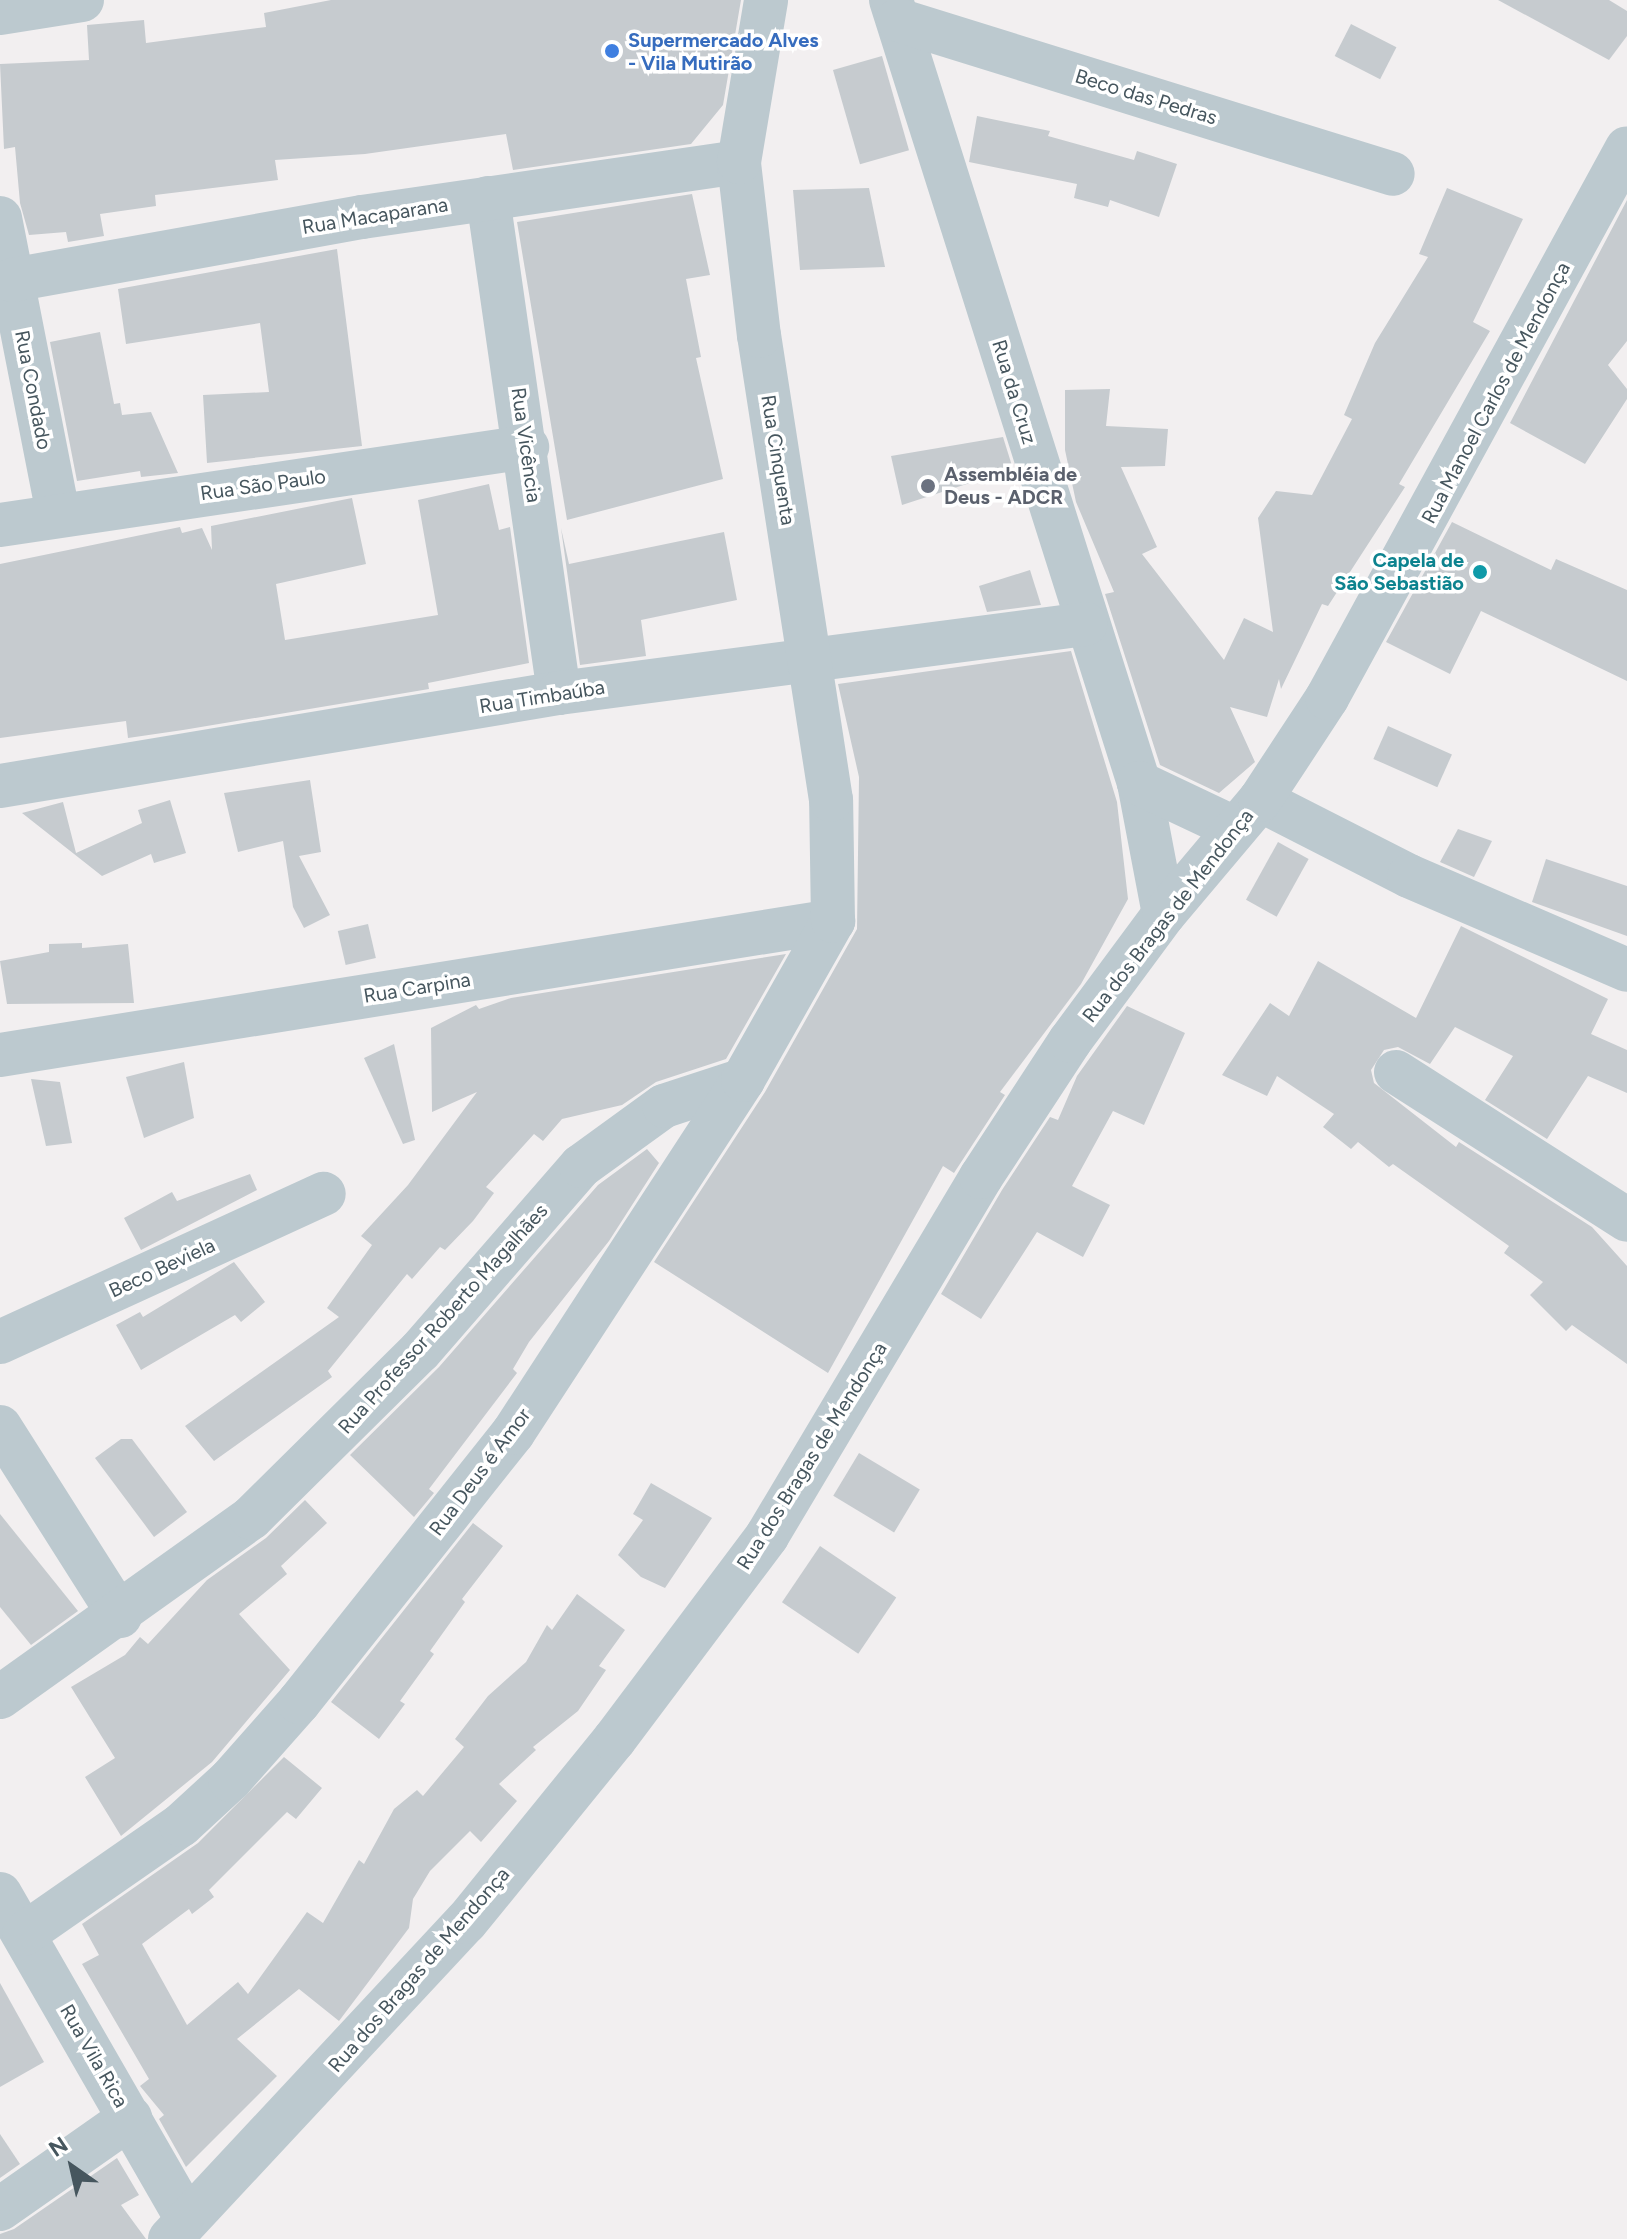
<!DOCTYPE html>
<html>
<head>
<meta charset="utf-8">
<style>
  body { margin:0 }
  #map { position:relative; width:1627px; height:2239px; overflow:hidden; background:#f2eff0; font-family:Figtree,sans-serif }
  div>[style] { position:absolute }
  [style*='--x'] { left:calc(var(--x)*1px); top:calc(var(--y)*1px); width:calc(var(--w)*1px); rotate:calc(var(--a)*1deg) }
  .building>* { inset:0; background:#c6cbcf; transform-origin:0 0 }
  .minor>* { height:44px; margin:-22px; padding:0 22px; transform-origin:22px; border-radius:22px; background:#bcc9cf }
  .dots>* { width:22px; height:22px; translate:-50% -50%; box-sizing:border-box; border:4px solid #fff; border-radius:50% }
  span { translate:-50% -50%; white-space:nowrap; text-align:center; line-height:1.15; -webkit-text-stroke:7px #fff; paint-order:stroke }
  .shop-label { font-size:20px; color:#366cbe; font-weight:700 }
  .left { translate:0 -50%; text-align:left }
  .street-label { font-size:20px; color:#46565e }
  .worship-label { font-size:20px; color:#5b616d; font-weight:700 }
  .culture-label { font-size:20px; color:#0d838f; font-weight:700 }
  .right { translate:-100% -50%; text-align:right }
  .north { position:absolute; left:32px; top:2127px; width:80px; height:80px; -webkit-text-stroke:6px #fff; paint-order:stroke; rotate:326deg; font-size:22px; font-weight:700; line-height:32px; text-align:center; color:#46565e }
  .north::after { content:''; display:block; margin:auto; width:28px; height:36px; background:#46565e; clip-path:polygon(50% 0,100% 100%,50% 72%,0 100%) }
</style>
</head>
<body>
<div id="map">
  <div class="building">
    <i style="clip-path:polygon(331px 0,741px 0,723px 105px,691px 144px,513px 170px,506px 134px,365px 154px,275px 160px,278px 180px,155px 195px,156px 206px,100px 214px,104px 236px,68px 242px,66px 232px,29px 235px,20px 203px,15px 147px,4px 149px,0 64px,89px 60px,87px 25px,144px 20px,146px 43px,266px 27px,264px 13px)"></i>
    <i style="clip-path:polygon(1498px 0,1609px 0,1627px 11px,1627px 36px,1609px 60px)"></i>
    <i style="left:1351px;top:24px;width:51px;height:36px;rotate:27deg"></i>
    <i style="left:882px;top:56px;width:98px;height:51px;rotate:74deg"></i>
    <i style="clip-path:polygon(977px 116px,1050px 131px,1048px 136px,1134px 160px,1137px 151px,1177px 164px,1159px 217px,1110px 200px,1108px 207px,1074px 198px,1077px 184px,969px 162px)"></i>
    <i style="clip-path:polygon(869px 188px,885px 267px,800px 270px,793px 190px)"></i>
    <i style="clip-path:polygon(1447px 188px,1523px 219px,1473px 322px,1490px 331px,1399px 484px,1405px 487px,1328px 606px,1322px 604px,1281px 689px,1279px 679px,1267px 717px,1230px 707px,1255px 762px,1219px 793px,1160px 765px,1105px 594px,1114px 592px,1076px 502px,1065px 450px,1065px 390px,1110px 389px,1106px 426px,1168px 429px,1165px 466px,1121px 467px,1157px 547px,1142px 554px,1224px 660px,1244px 618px,1273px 632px,1258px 518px,1276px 491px,1312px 495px,1352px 419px,1344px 415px,1375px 343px,1428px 257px,1419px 254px)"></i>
    <i style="clip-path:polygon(692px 194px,710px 275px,686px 279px,701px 357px,696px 358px,723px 479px,567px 520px,517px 222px)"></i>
    <i style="clip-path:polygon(1627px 200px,1627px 341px,1608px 365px,1627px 389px,1627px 399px,1585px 464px,1510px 423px)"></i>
    <i style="clip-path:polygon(337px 249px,362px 446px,207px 463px,203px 395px,269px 392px,260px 323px,126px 344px,118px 289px)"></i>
    <i style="clip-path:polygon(100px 332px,114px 404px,120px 403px,122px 415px,151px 412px,178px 473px,141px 477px,140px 471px,77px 481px,50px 342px)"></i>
    <i style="clip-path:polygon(1003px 437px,1013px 469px,902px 505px,891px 456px)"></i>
    <i style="clip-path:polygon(489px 484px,499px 530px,510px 527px,529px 663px,428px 683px,429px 689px,183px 730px,128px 738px,126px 721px,0 738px,0 564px,180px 527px,182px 533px,202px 528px,212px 550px,211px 526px,352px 498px,366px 564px,276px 584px,285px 640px,438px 615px,418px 500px)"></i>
    <i style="clip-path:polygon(1452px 522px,1551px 570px,1556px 559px,1627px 590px,1627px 681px,1481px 611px,1450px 674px,1386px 642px)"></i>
    <i style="clip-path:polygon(561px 528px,569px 564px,724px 532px,737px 600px,641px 620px,646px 656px,580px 665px)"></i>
    <i style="clip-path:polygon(1030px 570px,1041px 605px,987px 612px,979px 586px)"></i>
    <i style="clip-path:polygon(1071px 651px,1117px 802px,1128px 899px,1081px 984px,1000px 1092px,1005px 1095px,954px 1173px,943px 1166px,828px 1373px,654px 1262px,765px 1092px,857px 929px,859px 777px,838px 684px)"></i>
    <i style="left:1388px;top:726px;width:70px;height:36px;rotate:24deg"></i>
    <i style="clip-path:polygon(310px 780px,321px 852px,299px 856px,330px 915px,304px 928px,293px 907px,283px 841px,238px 852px,224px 793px)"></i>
    <i style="clip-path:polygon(170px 800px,186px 853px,154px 863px,151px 854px,102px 876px,22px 813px,63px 802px,76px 853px,142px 823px,138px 810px)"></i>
    <i style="clip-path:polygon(1458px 829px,1492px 841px,1474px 877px,1440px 862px)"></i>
    <i style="left:1278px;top:842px;width:35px;height:66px;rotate:29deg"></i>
    <i style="clip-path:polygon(1546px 859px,1627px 886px,1627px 936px,1532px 902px)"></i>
    <i style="left:368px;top:924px;width:35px;height:31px;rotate:77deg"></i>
    <i style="clip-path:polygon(1461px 926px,1608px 999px,1591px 1034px,1627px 1050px,1627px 1093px,1588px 1076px,1547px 1139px,1485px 1100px,1513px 1056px,1455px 1027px,1430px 1064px,1398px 1047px,1384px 1050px,1371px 1070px,1374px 1083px,1456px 1147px,1459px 1142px,1592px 1227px,1627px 1266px,1627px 1364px,1572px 1325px,1566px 1331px,1530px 1295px,1543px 1282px,1504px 1253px,1509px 1246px,1393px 1164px,1389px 1167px,1358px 1142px,1351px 1149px,1323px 1127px,1334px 1114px,1277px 1076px,1267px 1096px,1222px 1075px,1270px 1003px,1289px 1016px,1318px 961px,1416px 1018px)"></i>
    <i style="clip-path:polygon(82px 943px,82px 948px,128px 944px,134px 1003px,7px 1004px,0 961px,49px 952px,49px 944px)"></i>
    <i style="clip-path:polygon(786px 954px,726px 1059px,656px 1082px,622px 1105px,562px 1119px,543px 1141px,534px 1134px,486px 1187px,494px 1193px,473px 1221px,445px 1250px,440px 1247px,412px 1279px,407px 1274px,328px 1371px,332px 1377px,214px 1461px,185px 1426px,339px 1317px,327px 1308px,372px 1245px,361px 1236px,408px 1185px,477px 1092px,432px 1112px,431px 1028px,476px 1005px,479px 1009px,511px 998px)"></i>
    <i style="clip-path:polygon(1127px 1006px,1185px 1033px,1144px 1125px,1113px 1111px,1072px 1186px,1110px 1205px,1083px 1257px,1037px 1232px,981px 1319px,941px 1294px,1002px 1190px,1050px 1117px,1058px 1120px,1077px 1076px)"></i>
    <i style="clip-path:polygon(394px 1044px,415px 1140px,403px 1144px,364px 1058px)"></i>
    <i style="clip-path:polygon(184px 1062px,194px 1118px,144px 1138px,126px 1077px)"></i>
    <i style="clip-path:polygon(31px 1079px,60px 1082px,72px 1143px,46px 1146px)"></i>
    <i style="clip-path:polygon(647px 1149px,659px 1163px,609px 1241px,529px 1342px,513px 1369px,517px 1373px,429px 1489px,434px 1493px,414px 1517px,350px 1455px,439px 1367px,598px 1185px)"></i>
    <i style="clip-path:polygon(250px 1174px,257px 1190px,141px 1250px,124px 1218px,172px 1192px,177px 1201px)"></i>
    <i style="clip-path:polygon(234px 1262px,265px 1302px,241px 1322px,235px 1315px,141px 1370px,116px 1325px,140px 1312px,143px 1317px)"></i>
    <i style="clip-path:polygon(121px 1439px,132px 1439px,187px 1512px,154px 1537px,95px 1458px)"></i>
    <i style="left:859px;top:1453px;width:71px;height:50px;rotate:31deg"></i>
    <i style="clip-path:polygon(651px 1483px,712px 1518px,665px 1588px,641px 1577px,618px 1555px,643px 1520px,633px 1514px)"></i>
    <i style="clip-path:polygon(305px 1500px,327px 1523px,281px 1566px,287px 1574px,239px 1614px,290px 1670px,212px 1762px,121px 1836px,85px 1777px,115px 1758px,71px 1687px,125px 1655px,140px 1637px,148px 1644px,207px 1580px,266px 1538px)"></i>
    <i style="clip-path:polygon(0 1514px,78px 1611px,31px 1645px,0 1607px)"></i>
    <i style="clip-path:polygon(473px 1523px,503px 1546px,462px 1599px,465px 1602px,430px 1651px,434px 1654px,400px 1701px,405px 1704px,379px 1739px,331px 1702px)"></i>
    <i style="left:820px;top:1546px;width:92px;height:68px;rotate:34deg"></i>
    <i style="clip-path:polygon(577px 1594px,625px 1630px,599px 1666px,606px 1670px,578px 1711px,533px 1747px,536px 1750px,499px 1784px,517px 1801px,481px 1842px,470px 1831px,430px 1871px,413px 1899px,409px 1928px,339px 2021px,299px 1989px,237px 2039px,277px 2076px,186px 2167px,159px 2119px,164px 2115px,140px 2086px,149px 2079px,82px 1964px,99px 1955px,82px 1924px,198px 1843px,284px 1757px,322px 1788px,296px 1819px,287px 1812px,209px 1890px,214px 1897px,192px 1914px,189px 1909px,142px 1944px,187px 2025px,238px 1982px,248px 1994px,307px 1912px,323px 1923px,359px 1860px,364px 1864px,394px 1809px,417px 1790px,423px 1796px,464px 1747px,455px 1739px,488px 1696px,526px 1662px,547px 1625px,552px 1630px)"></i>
    <i style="clip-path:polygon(0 1983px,44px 2062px,0 2087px)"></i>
    <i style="clip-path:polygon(0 2134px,20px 2164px,0 2178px)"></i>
    <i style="clip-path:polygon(117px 2158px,139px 2195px,121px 2205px,146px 2239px,0 2239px,0 2234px,14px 2229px)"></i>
  </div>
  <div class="minor">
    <i style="--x:891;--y:0;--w:821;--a:72.43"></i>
    <i style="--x:1139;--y:783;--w:133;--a:79.2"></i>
    <i style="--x:0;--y:13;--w:83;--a:-9"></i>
    <i style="--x:898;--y:20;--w:518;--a:17.28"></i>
    <i style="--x:488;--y:198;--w:500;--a:81.84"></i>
    <i style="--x:0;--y:218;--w:303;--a:78.9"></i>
    <i style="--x:12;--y:280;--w:356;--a:-10.2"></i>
    <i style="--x:362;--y:217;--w:381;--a:-8.3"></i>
    <i style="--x:0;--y:525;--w:533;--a:-8.42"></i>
    <i style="--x:1139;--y:783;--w:105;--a:25.3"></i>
    <i style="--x:0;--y:786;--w:567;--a:-9.45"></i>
    <i style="--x:559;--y:693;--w:531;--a:-7.46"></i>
    <i style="--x:1260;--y:800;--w:167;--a:27"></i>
    <i style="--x:1409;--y:876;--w:237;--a:23.3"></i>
    <i style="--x:0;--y:1055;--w:844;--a:-9.14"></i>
    <i style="--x:1396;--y:1072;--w:274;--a:32.6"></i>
    <i style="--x:0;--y:1342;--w:356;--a:-24.6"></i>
    <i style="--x:0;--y:1427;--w:224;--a:57.6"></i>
    <i style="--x:0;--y:1697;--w:308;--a:-35.5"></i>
    <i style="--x:251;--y:1518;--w:238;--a:-44.7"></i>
    <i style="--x:420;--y:1351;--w:245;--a:-49"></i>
    <i style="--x:581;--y:1166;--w:102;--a:-35.9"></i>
    <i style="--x:664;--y:1106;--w:83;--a:-18.2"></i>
    <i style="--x:0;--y:1894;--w:375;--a:60.1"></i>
    <i style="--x:24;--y:1934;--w:191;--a:-34.8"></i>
    <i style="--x:181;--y:1825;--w:67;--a:-42.6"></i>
    <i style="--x:230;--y:1780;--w:104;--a:-48.5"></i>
    <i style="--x:299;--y:1702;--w:344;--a:-51.5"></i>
    <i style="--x:513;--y:1433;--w:421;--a:-56.9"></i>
    <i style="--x:743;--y:1080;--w:183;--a:-60.5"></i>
    <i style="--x:833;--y:921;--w:121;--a:-90.9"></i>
    <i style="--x:831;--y:800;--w:470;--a:-98.8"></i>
    <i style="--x:759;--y:336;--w:175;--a:-96.6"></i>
    <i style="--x:739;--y:162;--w:164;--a:-80.5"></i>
    <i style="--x:0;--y:2209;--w:159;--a:-35"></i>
    <i style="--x:170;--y:2239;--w:434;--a:-47"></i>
    <i style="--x:466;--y:1922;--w:235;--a:-50.9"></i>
    <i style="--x:614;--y:1740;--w:255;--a:-53.1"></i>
    <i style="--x:767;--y:1536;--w:418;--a:-59.2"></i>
    <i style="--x:981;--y:1177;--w:163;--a:-56.8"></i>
    <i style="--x:1070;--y:1041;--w:158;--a:-53.5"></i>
    <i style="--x:1164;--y:914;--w:149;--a:-49.9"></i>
    <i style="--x:1260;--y:800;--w:122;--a:-56.7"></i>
    <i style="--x:1327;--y:698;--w:626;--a:-61.39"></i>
  </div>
  <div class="dots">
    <i style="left:612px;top:51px;background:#3f7fe0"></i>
    <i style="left:928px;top:486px;background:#6b7280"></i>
    <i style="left:1480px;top:572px;background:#0f9aa8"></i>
  </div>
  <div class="shop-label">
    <span class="left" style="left:628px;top:52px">Supermercado Alves<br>- Vila Mutirão</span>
  </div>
  <div class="street-label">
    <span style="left:1146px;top:97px;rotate:17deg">Beco das Pedras</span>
    <span style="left:375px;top:216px;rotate:-9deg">Rua Macaparana</span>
    <span style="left:33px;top:390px;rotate:79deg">Rua Condado</span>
    <span style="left:1014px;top:392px;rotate:73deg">Rua da Cruz</span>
    <span style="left:1496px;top:393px;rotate:-62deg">Rua Manoel Carlos de Mendonça</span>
    <span style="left:526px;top:445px;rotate:82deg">Rua Vicência</span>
    <span style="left:778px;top:460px;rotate:81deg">Rua Cinquenta</span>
    <span style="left:263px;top:485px;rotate:-8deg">Rua São Paulo</span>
    <span style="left:542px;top:697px;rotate:-9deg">Rua Timbaúba</span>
    <span style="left:1168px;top:916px;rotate:-52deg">Rua dos Bragas de Mendonça</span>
    <span style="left:417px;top:988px;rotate:-9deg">Rua Carpina</span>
    <span style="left:162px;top:1268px;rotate:-25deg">Beco Beviela</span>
    <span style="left:443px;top:1319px;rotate:-48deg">Rua Professor Roberto Magalhães</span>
    <span style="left:812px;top:1456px;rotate:-58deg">Rua dos Bragas de Mendonça</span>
    <span style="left:480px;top:1472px;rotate:-53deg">Rua Deus é Amor</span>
    <span style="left:419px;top:1970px;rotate:-49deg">Rua dos Bragas de Mendonça</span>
    <span style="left:94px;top:2056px;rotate:60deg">Rua Vila Rica</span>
  </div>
  <div class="worship-label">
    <span class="left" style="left:944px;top:486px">Assembléia de<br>Deus - ADCR</span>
  </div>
  <div class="culture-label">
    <span class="right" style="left:1464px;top:572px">Capela de<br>São Sebastião</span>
  </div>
  <div class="north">N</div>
</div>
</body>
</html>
